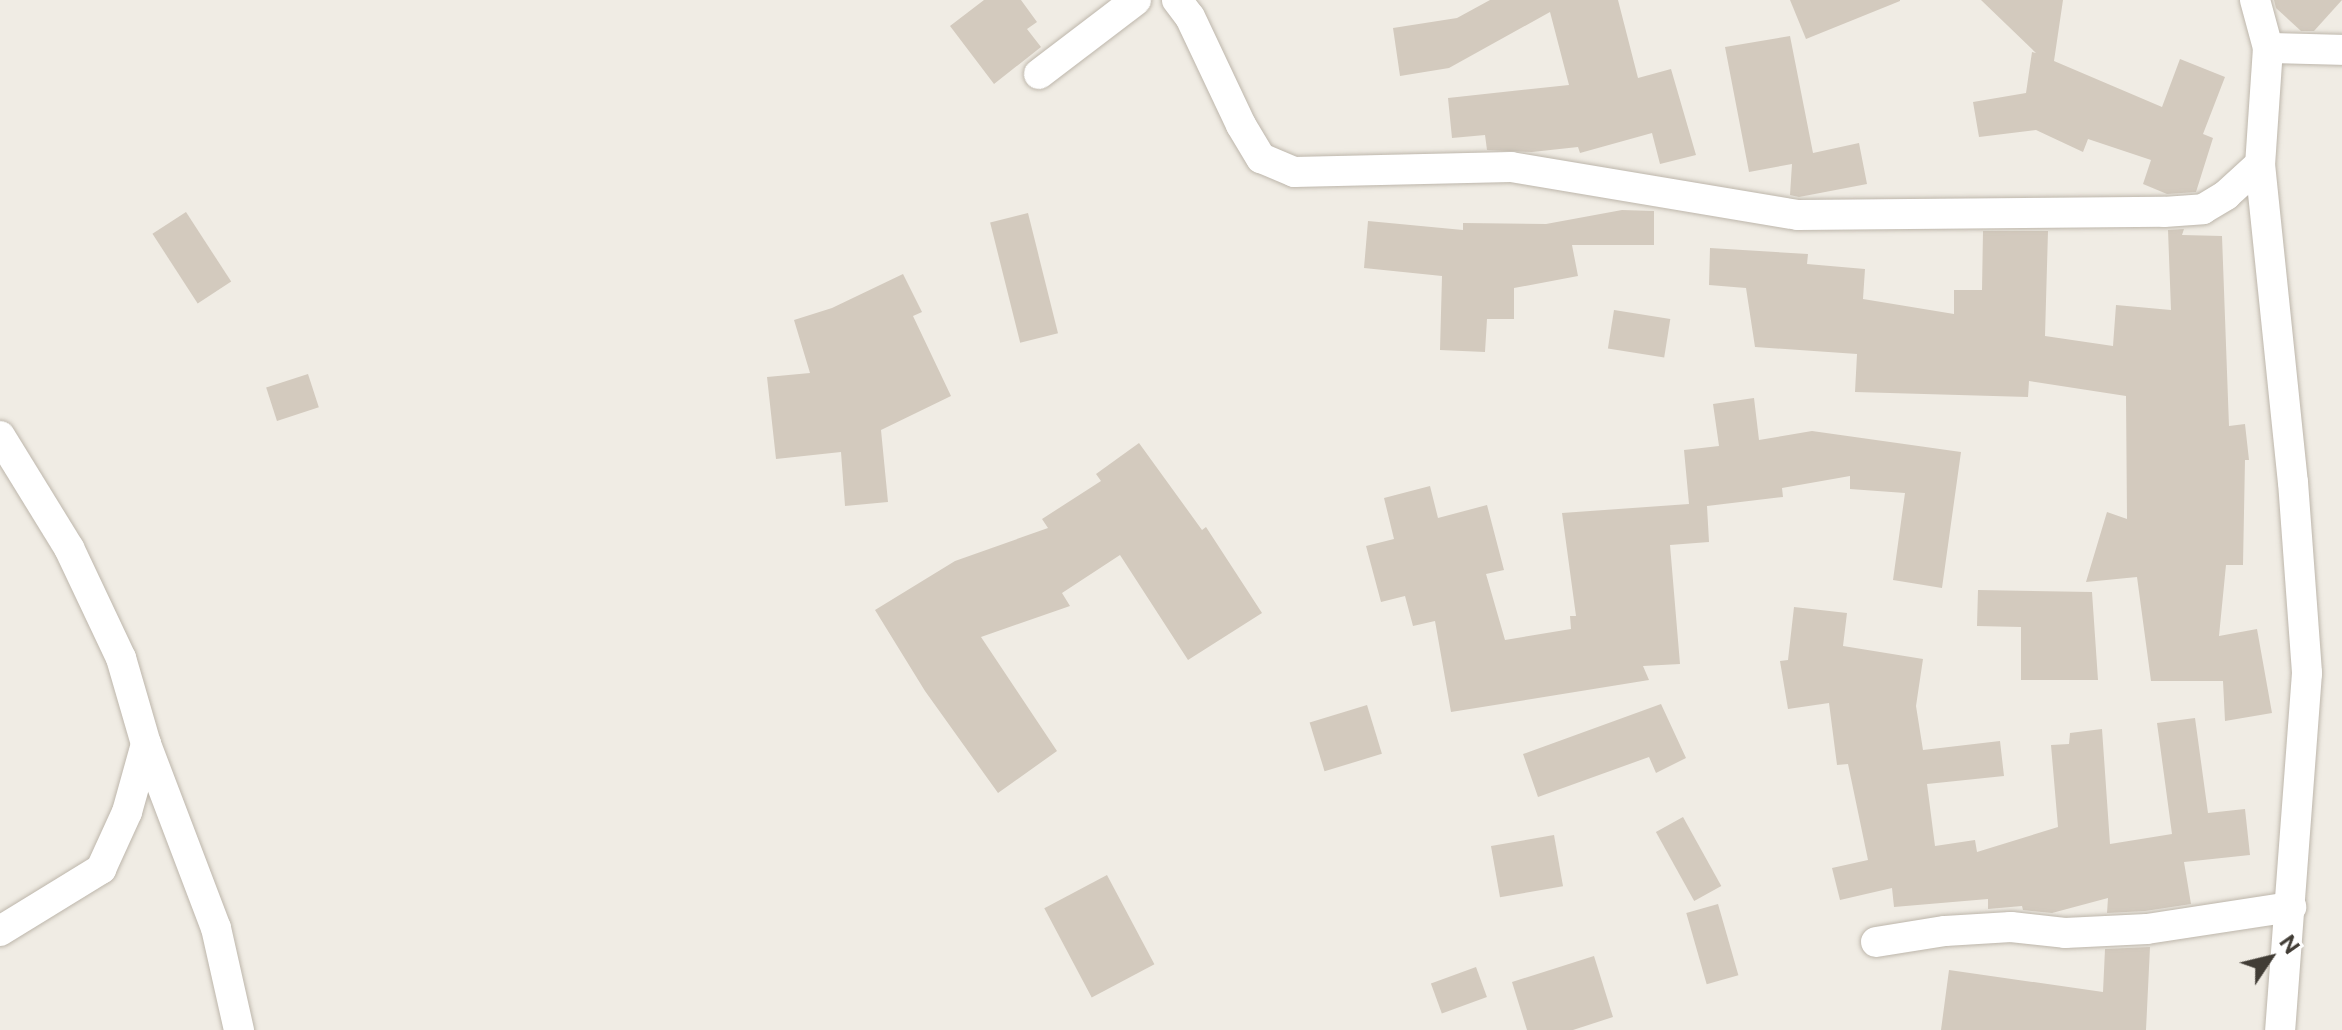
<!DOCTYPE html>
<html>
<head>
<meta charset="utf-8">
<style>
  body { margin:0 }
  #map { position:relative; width:2342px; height:1030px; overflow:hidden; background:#f0ece4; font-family:"Public Sans",sans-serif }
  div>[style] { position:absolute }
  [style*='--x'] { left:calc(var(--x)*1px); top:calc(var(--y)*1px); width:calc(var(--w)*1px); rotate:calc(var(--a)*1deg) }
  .building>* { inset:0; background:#d3cabe; transform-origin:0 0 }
  .roads { filter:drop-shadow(0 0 2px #bdb6ab) drop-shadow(0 0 2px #bdb6ab) }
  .minor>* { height:30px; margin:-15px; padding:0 15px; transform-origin:15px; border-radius:15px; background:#fff }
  span { translate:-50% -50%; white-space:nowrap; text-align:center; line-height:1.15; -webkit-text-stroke:7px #fff; paint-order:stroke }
  .north { position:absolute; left:2230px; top:918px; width:80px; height:80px; -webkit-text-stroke:6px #fff; paint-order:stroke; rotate:55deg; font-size:22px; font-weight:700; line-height:32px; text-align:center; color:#413c35 }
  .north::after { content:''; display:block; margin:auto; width:28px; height:36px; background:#413c35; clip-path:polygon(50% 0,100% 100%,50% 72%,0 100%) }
</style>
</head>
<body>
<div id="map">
  <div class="building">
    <i style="clip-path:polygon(984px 0,1021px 0,1037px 22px,1027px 29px,1041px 47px,994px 84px,950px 26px)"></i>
    <i style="clip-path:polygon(1490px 0,1618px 0,1638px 78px,1671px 69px,1696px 155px,1660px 164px,1652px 133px,1580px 153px,1578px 147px,1532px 152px,1487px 150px,1485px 135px,1452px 138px,1448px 98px,1569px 85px,1550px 12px,1449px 68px,1400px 76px,1393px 28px,1457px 18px)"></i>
    <i style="clip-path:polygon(1790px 0,1900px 0,1900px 1px,1806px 39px)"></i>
    <i style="clip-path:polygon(1981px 0,2063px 0,2054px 61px,2162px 107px,2180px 59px,2225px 77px,2203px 134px,2213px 138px,2196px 192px,2167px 194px,2143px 184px,2151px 160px,2088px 139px,2083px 152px,2036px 130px,1979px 137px,1973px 102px,2026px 93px,2032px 52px,2036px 53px)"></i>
    <i style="clip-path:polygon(2274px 0,2342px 0,2314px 31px,2301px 31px,2276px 8px)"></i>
    <i style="clip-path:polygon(1790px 36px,1813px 153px,1859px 143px,1867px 184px,1799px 197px,1790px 195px,1792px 164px,1749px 172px,1725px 47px)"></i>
    <i style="clip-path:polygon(1622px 210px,1654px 211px,1654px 245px,1572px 245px,1578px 276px,1514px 288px,1514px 319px,1487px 319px,1485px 352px,1440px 350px,1442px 276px,1364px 268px,1368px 221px,1463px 230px,1463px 223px,1546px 224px)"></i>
    <i style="left:186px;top:212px;width:83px;height:40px;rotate:57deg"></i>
    <i style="left:1028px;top:213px;width:124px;height:39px;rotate:76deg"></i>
    <i style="clip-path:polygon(2184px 229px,2182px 235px,2222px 236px,2229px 426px,2245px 424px,2249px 460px,2245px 460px,2243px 565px,2226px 565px,2219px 636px,2257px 629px,2272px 713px,2225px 721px,2223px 681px,2151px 681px,2137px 577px,2086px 582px,2107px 512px,2127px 519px,2126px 396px,2029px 381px,2028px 397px,1855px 392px,1857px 354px,1755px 347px,1746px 288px,1709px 285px,1710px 248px,1808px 254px,1807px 264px,1865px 269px,1863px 299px,1954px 314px,1954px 290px,1982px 290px,1983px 231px,2048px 231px,2045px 336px,2113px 346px,2116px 305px,2171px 310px,2168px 230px)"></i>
    <i style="clip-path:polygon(903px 274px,922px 312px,913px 316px,951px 396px,881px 430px,888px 502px,845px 506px,841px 452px,776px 459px,767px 377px,810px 373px,794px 320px,832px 308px)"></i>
    <i style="left:1614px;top:310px;width:57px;height:39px;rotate:9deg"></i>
    <i style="left:308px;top:374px;width:35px;height:44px;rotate:72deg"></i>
    <i style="clip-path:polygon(1754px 398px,1759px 440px,1812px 431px,1961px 452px,1942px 588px,1893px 580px,1905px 493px,1850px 489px,1850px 476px,1782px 488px,1783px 497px,1707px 506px,1709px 542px,1670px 545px,1680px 664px,1643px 666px,1649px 680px,1451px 712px,1435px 621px,1413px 626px,1405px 596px,1381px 602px,1366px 546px,1394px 539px,1384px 498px,1430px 486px,1438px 518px,1487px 505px,1504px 570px,1486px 574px,1505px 640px,1571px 629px,1570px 616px,1576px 616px,1562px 513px,1689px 504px,1684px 450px,1719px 446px,1713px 404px)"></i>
    <i style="clip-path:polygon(1139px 443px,1202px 530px,1206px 527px,1262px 613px,1188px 660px,1120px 555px,1062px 593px,1070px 606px,981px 637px,1057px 751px,998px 793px,925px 691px,875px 610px,955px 561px,1048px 528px,1042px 519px,1101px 481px,1096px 474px)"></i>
    <i style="clip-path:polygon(1978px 590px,2092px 592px,2098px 680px,2021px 680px,2021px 627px,1977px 626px)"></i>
    <i style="clip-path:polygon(1794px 607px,1847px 613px,1843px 646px,1923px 659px,1916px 706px,1923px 750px,2000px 741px,2004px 776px,1927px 784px,1935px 846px,1975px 840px,1977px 852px,2058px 827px,2051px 745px,2069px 744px,2070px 733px,2102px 729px,2110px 844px,2172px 834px,2157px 723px,2195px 718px,2208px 813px,2245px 809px,2250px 855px,2184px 862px,2191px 904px,2145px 911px,2107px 913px,2108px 898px,2052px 913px,2023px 910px,2022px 906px,1988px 909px,1988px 899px,1894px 907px,1892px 888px,1840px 900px,1832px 868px,1868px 860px,1848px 764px,1837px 765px,1829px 703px,1788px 709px,1780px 661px,1788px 660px)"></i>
    <i style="clip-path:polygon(1661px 704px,1686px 758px,1656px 773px,1649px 757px,1538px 797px,1523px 754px)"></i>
    <i style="left:1367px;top:705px;width:51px;height:60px;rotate:73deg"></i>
    <i style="left:1683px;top:817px;width:79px;height:31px;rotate:61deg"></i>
    <i style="left:1554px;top:835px;width:52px;height:64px;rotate:80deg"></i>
    <i style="left:1107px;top:875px;width:101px;height:71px;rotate:62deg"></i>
    <i style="left:1718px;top:904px;width:74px;height:33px;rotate:74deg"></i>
    <i style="clip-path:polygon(2150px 947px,2146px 1030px,1941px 1030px,1949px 970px,2103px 992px,2105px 949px)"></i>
    <i style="clip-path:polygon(1594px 956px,1613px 1017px,1573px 1030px,1527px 1030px,1512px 982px)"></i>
    <i style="left:1476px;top:967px;width:32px;height:48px;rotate:70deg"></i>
  </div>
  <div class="roads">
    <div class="minor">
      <i style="--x:1177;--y:0;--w:21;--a:53"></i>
      <i style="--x:1190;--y:17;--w:119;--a:64.7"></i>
      <i style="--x:1241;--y:125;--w:39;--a:59"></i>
      <i style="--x:1261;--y:158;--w:36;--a:23"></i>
      <i style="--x:1294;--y:172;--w:217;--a:-1.3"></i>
      <i style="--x:1511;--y:167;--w:291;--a:9.5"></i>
      <i style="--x:1798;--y:215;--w:366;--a:-0.5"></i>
      <i style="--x:2164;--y:212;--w:39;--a:-4"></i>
      <i style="--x:2203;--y:209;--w:27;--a:-31"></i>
      <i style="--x:2226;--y:195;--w:46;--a:-42.4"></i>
      <i style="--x:2255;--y:0;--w:50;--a:74.8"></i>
      <i style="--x:2268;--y:48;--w:116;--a:93.9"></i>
      <i style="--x:2260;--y:164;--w:320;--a:84.1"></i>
      <i style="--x:2293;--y:482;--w:192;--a:85.8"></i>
      <i style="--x:2307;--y:673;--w:358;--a:94.3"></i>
      <i style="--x:2268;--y:48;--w:74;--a:1.5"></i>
      <i style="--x:1039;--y:74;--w:122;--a:-37.3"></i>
      <i style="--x:0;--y:436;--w:132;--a:58.4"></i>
      <i style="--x:69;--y:548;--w:122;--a:64.7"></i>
      <i style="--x:121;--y:658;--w:90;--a:73.8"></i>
      <i style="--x:146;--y:744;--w:197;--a:69.2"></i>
      <i style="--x:216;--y:928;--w:105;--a:77.3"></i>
      <i style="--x:0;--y:931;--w:119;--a:-31.5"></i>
      <i style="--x:101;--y:869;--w:63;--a:-65.5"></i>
      <i style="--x:127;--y:812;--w:71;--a:-74.4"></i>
      <i style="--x:1876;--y:942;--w:70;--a:-9.1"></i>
      <i style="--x:1945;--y:931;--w:66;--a:-3.5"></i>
      <i style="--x:2011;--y:927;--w:54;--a:6.3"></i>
      <i style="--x:2065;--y:933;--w:82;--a:-2.8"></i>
      <i style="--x:2147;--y:929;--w:146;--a:-8.7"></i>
    </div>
  </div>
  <div class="north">N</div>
</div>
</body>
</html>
